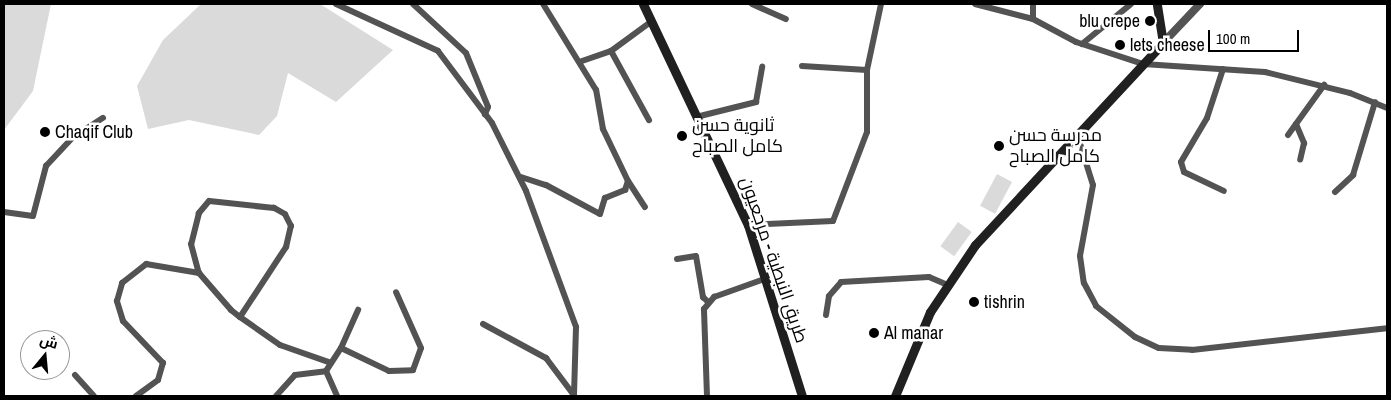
<!DOCTYPE html>
<html>
<head>
<meta charset="utf-8">
<style>
  body { margin:0 }
  #map { position:relative; width:1391px; height:400px; overflow:hidden; background:#fff; font-family:"Archivo Narrow",Cairo,sans-serif }
  div>[style] { position:absolute }
  [style*='--x'] { left:calc(var(--x)*1px); top:calc(var(--y)*1px); width:calc(var(--w)*1px); rotate:calc(var(--a)*1deg) }
  .green>* { inset:0; background:#dadada; transform-origin:0 0 }
  .minor>* { height:6px; margin:-3px; padding:0 3px; transform-origin:3px; border-radius:3px; background:#535353 }
  .tertiary>* { height:8px; margin:-4px; padding:0 4px; transform-origin:4px; border-radius:4px; background:#535353 }
  .secondary>* { height:9px; margin:-4.5px; padding:0 4.5px; transform-origin:4.5px; border-radius:4.5px; background:#202020 }
  .dots>* { width:14px; height:14px; translate:-50% -50%; box-sizing:border-box; border:2px solid #fff; border-radius:50% }
  span { translate:-50% -50%; white-space:nowrap; text-align:center; line-height:1.15; -webkit-text-stroke:5px #fff; paint-order:stroke }
  .poi-label { font-size:18px; color:#000 }
  .right { translate:-100% -50%; text-align:right }
  .left { translate:0 -50%; text-align:left }
  .street-label { font-size:18px; color:#000 }
  .frame { position:absolute; inset:0; border:5px solid #000; pointer-events:none }
  .north { position:absolute; left:20px; top:330px; width:50px; height:50px; box-sizing:border-box; background:#fff; border:1px solid #999; border-radius:50%; rotate:17deg; font-size:14px; font-weight:700; line-height:20px; text-align:center; color:#000 }
  .north::after { content:''; display:block; margin:auto; width:18px; height:22px; background:#000; clip-path:polygon(50% 0,100% 100%,50% 72%,0 100%) }
  .scale { position:absolute; left:1208px; top:30px; width:91px; height:22px; box-sizing:border-box; border:2px solid #000; border-top:0; padding-left:6px; font-size:15px; line-height:18px; white-space:nowrap; color:#000; -webkit-text-stroke:4px #fff; paint-order:stroke }
</style>
</head>
<body>
<div id="map">
  <div class="green">
    <i style="clip-path:polygon(4px 4px,51px 4px,33px 91px,4px 130px)"></i>
    <i style="clip-path:polygon(201px 4px,320px 4px,393px 50px,336px 102px,288px 73px,277px 116px,259px 135px,189px 120px,148px 129px,137px 86px,163px 40px)"></i>
    <i style="left:997px;top:174px;width:17px;height:36px;rotate:28deg"></i>
    <i style="left:958px;top:222px;width:17px;height:30px;rotate:36deg"></i>
  </div>
  <div class="minor">
    <i style="--x:336;--y:4;--w:112;--a:24.7"></i>
    <i style="--x:438;--y:51;--w:90;--a:53.1"></i>
    <i style="--x:492;--y:123;--w:76;--a:63.4"></i>
    <i style="--x:526;--y:191;--w:145;--a:69.8"></i>
    <i style="--x:576;--y:327;--w:69;--a:91.7"></i>
    <i style="--x:413;--y:4;--w:72;--a:42.8"></i>
    <i style="--x:466;--y:53;--w:58;--a:67.8"></i>
    <i style="--x:488;--y:107;--w:8;--a:113"></i>
    <i style="--x:752;--y:4;--w:37;--a:24"></i>
    <i style="--x:975;--y:4;--w:60;--a:14.5"></i>
    <i style="--x:1033;--y:19;--w:49;--a:28.1"></i>
    <i style="--x:1076;--y:42;--w:71;--a:18.2"></i>
    <i style="--x:1143;--y:64;--w:122;--a:3.8"></i>
    <i style="--x:1265;--y:72;--w:88;--a:13.9"></i>
    <i style="--x:1350;--y:93;--w:40;--a:22"></i>
    <i style="--x:1033;--y:19;--w:15;--a:-90"></i>
    <i style="--x:1082;--y:44;--w:63;--a:-39.2"></i>
    <i style="--x:611;--y:51;--w:79;--a:61.2"></i>
    <i style="--x:582;--y:61;--w:31;--a:-19"></i>
    <i style="--x:611;--y:51;--w:51;--a:-36.2"></i>
    <i style="--x:802;--y:66;--w:65;--a:3.5"></i>
    <i style="--x:867;--y:70;--w:67;--a:-78"></i>
    <i style="--x:1223;--y:69;--w:52;--a:108.1"></i>
    <i style="--x:1207;--y:118;--w:51;--a:120.6"></i>
    <i style="--x:1181;--y:162;--w:10;--a:73"></i>
    <i style="--x:1184;--y:172;--w:44;--a:25.4"></i>
    <i style="--x:700;--y:116;--w:58;--a:-14"></i>
    <i style="--x:756;--y:102;--w:36;--a:-80"></i>
    <i style="--x:1296;--y:124;--w:21;--a:67"></i>
    <i style="--x:1304;--y:143;--w:17;--a:103"></i>
    <i style="--x:1077;--y:134;--w:53;--a:72.6"></i>
    <i style="--x:1093;--y:185;--w:72;--a:100.4"></i>
    <i style="--x:1080;--y:256;--w:27;--a:82"></i>
    <i style="--x:1084;--y:283;--w:26;--a:62"></i>
    <i style="--x:1096;--y:306;--w:50;--a:38.5"></i>
    <i style="--x:1135;--y:337;--w:26;--a:25"></i>
    <i style="--x:1159;--y:348;--w:33;--a:3"></i>
    <i style="--x:1192;--y:350;--w:196;--a:-6.4"></i>
    <i style="--x:1288;--y:135;--w:62;--a:-54.2"></i>
    <i style="--x:521;--y:177;--w:26;--a:18"></i>
    <i style="--x:546;--y:185;--w:61;--a:28.2"></i>
    <i style="--x:600;--y:214;--w:17;--a:-73"></i>
    <i style="--x:605;--y:198;--w:22;--a:-22"></i>
    <i style="--x:625;--y:190;--w:9;--a:-72"></i>
    <i style="--x:628;--y:181;--w:58;--a:-115.7"></i>
    <i style="--x:603;--y:129;--w:40;--a:-100"></i>
    <i style="--x:596;--y:90;--w:101;--a:-121.6"></i>
    <i style="--x:628;--y:181;--w:31;--a:57"></i>
    <i style="--x:1335;--y:192;--w:25;--a:-43"></i>
    <i style="--x:1353;--y:175;--w:76;--a:-73.2"></i>
    <i style="--x:4;--y:212;--w:29;--a:8"></i>
    <i style="--x:33;--y:216;--w:52;--a:-75.4"></i>
    <i style="--x:46;--y:166;--w:38;--a:-47"></i>
    <i style="--x:72;--y:138;--w:37;--a:-33"></i>
    <i style="--x:748;--y:225;--w:85;--a:-2.7"></i>
    <i style="--x:833;--y:221;--w:95;--a:-69.1"></i>
    <i style="--x:867;--y:132;--w:62;--a:-90"></i>
    <i style="--x:677;--y:259;--w:19;--a:-9"></i>
    <i style="--x:696;--y:256;--w:42;--a:80.3"></i>
    <i style="--x:703;--y:297;--w:7;--a:45"></i>
    <i style="--x:826;--y:315;--w:19;--a:-81"></i>
    <i style="--x:829;--y:296;--w:18;--a:-49"></i>
    <i style="--x:841;--y:282;--w:88;--a:-3.3"></i>
    <i style="--x:929;--y:277;--w:21;--a:23"></i>
    <i style="--x:240;--y:317;--w:84;--a:-56.7"></i>
    <i style="--x:286;--y:247;--w:22;--a:-77"></i>
    <i style="--x:291;--y:226;--w:13;--a:-117"></i>
    <i style="--x:285;--y:214;--w:13;--a:-151"></i>
    <i style="--x:274;--y:208;--w:65;--a:-173.9"></i>
    <i style="--x:209;--y:201;--w:16;--a:130"></i>
    <i style="--x:199;--y:213;--w:32;--a:104"></i>
    <i style="--x:191;--y:244;--w:30;--a:75"></i>
    <i style="--x:199;--y:273;--w:49;--a:49.1"></i>
    <i style="--x:231;--y:310;--w:11;--a:38"></i>
    <i style="--x:240;--y:317;--w:49;--a:35"></i>
    <i style="--x:280;--y:345;--w:54;--a:19.4"></i>
    <i style="--x:483;--y:324;--w:72;--a:28.4"></i>
    <i style="--x:546;--y:358;--w:45;--a:53.1"></i>
    <i style="--x:341;--y:348;--w:42;--a:-65.9"></i>
    <i style="--x:326;--y:371;--w:27;--a:-57"></i>
    <i style="--x:341;--y:348;--w:53;--a:25.6"></i>
    <i style="--x:389;--y:371;--w:24;--a:-2"></i>
    <i style="--x:413;--y:370;--w:23;--a:-70"></i>
    <i style="--x:421;--y:348;--w:61;--a:-114.1"></i>
    <i style="--x:75;--y:375;--w:28;--a:48"></i>
    <i style="--x:136;--y:396;--w:27;--a:-36"></i>
    <i style="--x:158;--y:380;--w:18;--a:-74"></i>
    <i style="--x:163;--y:363;--w:58;--a:-133.6"></i>
    <i style="--x:123;--y:321;--w:21;--a:-107"></i>
    <i style="--x:117;--y:301;--w:19;--a:-74"></i>
    <i style="--x:122;--y:283;--w:31;--a:-38"></i>
    <i style="--x:146;--y:264;--w:54;--a:9.6"></i>
    <i style="--x:276;--y:396;--w:28;--a:-48"></i>
    <i style="--x:295;--y:375;--w:31;--a:-7"></i>
    <i style="--x:326;--y:371;--w:27;--a:66"></i>
    <i style="--x:707;--y:396;--w:87;--a:-92"></i>
    <i style="--x:704;--y:309;--w:16;--a:-50"></i>
    <i style="--x:714;--y:297;--w:56;--a:-19.7"></i>
  </div>
  <div class="tertiary">
    <i style="--x:1163;--y:43;--w:54;--a:-46.5"></i>
  </div>
  <div class="secondary">
    <i style="--x:643;--y:4;--w:245;--a:64.6"></i>
    <i style="--x:748;--y:225;--w:179;--a:72.5"></i>
    <i style="--x:895;--y:396;--w:91;--a:-67.4"></i>
    <i style="--x:930;--y:312;--w:81;--a:-56.1"></i>
    <i style="--x:975;--y:245;--w:276;--a:-47.1"></i>
    <i style="--x:1163;--y:43;--w:39;--a:-99"></i>
  </div>
  <div class="dots">
    <i style="left:1150px;top:21px;background:#000"></i>
    <i style="left:1120px;top:45px;background:#000"></i>
    <i style="left:45px;top:132px;background:#000"></i>
    <i style="left:682px;top:136px;background:#000"></i>
    <i style="left:999px;top:146px;background:#000"></i>
    <i style="left:974px;top:302px;background:#000"></i>
    <i style="left:874px;top:333px;background:#000"></i>
  </div>
  <div class="poi-label">
    <span class="right" style="left:1140px;top:21px">blu crepe</span>
    <span class="left" style="left:1130px;top:45px">lets cheese</span>
    <span class="left" style="left:692px;top:136px">ثانوية حسن<br>كامل الصباح</span>
    <span class="left" style="left:55px;top:132px">Chaqif Club</span>
    <span class="left" style="left:1009px;top:146px">مدرسة حسن<br>كامل الصباح</span>
    <span class="left" style="left:984px;top:302px">tishrin</span>
    <span class="left" style="left:884px;top:333px">Al manar</span>
  </div>
  <div class="street-label">
    <span style="left:774px;top:260px;rotate:71deg">طريق النبطية - مرجعيون</span>
  </div>
  <div class="frame"></div>
  <div class="north">ش</div>
  <div class="scale">100 m</div>
</div>
</body>
</html>
